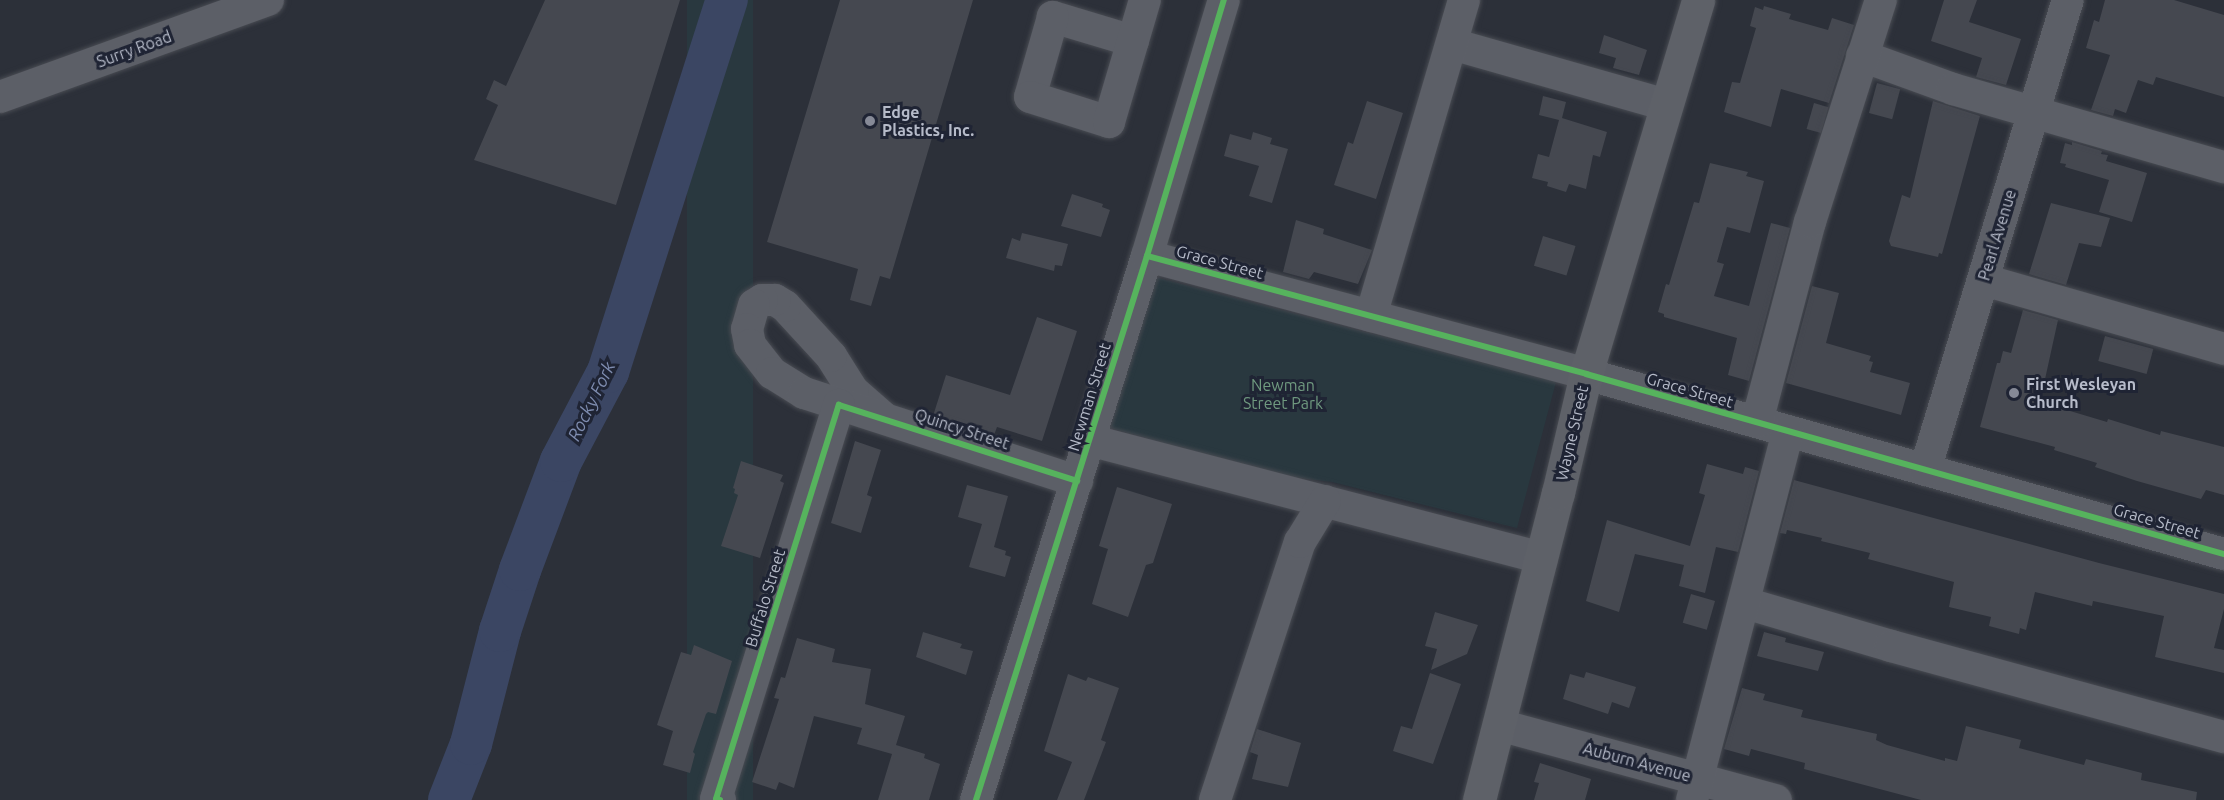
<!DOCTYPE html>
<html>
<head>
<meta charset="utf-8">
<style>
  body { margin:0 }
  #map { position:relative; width:2224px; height:800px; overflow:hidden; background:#2c3039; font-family:Ubuntu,sans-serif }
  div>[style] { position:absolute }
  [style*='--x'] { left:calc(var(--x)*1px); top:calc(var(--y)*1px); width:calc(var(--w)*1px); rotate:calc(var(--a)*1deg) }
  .green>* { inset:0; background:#29383f; transform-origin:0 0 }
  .river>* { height:42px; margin:-21px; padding:0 21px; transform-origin:21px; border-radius:21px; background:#3b4663 }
  .building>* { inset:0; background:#454850; transform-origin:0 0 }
  .roads { filter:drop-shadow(0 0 2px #484b52) drop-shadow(0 0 2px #484b52) }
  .minor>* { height:32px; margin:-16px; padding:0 16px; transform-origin:16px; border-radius:16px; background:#5c5f67 }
  .major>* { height:33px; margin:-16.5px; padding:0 16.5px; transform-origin:16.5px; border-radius:16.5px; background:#5e6168 }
  .cycleway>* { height:6px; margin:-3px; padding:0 3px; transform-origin:3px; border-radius:3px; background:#56b35d }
  .dots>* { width:16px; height:16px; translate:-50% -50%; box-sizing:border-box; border:3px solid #1f2434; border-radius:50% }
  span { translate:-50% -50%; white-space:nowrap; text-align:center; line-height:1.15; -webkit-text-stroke:6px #1f2434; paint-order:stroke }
  .street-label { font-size:16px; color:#b6bbc9 }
  .poi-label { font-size:16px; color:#b6bbc9; font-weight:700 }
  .left { translate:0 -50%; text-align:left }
  .park-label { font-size:16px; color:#6f997f }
  .water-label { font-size:18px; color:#7f8db0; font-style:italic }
</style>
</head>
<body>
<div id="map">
  <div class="green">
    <i style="left:687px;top:0;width:66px;height:843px"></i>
    <i style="clip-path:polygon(1155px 277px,1556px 382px,1517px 528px,1332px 482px,1275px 475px,1110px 428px)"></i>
  </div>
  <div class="river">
    <i style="--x:449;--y:800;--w:60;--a:-68.6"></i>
    <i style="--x:471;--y:744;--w:117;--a:-75.6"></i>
    <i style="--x:500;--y:631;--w:64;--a:-71.8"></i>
    <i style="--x:520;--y:570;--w:116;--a:-69.4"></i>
    <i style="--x:561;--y:461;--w:101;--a:-62.2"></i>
    <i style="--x:608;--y:372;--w:391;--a:-72.3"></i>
  </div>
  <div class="building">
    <i style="clip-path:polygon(545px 0,680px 0,616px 205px,474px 160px,498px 105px,486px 99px,494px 80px,506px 86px)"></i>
    <i style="clip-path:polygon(840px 0,973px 0,890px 279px,880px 276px,871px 306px,850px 300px,858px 269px,767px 242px)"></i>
    <i style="clip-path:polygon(1944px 0,1977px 0,1969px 22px,2021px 39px,2006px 85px,1976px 77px,1982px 58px,1931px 41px)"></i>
    <i style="clip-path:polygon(2105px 0,2174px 0,2224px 15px,2224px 97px,2156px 77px,2153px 85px,2138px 80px,2126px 113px,2115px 109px,2113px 116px,2091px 110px,2110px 55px,2086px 48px,2094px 20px,2099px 22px)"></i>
    <i style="clip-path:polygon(1764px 6px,1791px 14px,1789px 19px,1828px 30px,1832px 18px,1854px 25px,1829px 103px,1781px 89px,1771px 127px,1724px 112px,1732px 82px,1740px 83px,1756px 28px,1750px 26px,1755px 7px,1763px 10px)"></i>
    <i style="clip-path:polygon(1604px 35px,1647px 50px,1639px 75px,1613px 68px,1616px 58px,1599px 53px)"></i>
    <i style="left:1877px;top:83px;width:24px;height:31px;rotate:15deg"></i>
    <i style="clip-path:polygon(1543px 96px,1566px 102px,1562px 118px,1607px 132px,1600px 157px,1593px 155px,1586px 189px,1569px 184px,1566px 192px,1547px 186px,1548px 182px,1532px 178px,1538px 154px,1549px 157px,1559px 120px,1539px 115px)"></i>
    <i style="clip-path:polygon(1367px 101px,1403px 113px,1376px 199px,1334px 185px,1348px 142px,1353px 144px)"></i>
    <i style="clip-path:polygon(1933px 101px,1980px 116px,1942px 254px,1939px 253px,1938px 257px,1891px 246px,1889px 241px,1902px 195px,1910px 198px)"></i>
    <i style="left:1814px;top:103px;width:15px;height:27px;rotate:16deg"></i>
    <i style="clip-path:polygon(1253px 132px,1272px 138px,1270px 144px,1288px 149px,1272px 203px,1249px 196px,1259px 166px,1224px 156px,1230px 134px,1251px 140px)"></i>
    <i style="clip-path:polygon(2072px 142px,2102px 151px,2101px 154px,2108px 155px,2106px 161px,2147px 173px,2132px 222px,2099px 212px,2109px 180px,2065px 167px,2066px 164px,2060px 163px,2065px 143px,2072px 145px)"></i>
    <i style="clip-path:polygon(1710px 163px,1748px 172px,1746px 176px,1764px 181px,1750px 233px,1727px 227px,1717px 262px,1724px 264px,1714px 296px,1749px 306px,1771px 223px,1790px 228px,1749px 381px,1728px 375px,1737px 338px,1664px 317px,1664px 314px,1658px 312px,1666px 284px,1669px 285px,1694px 202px,1699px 203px)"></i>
    <i style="clip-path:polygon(1072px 194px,1103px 204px,1102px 207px,1110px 210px,1101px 237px,1061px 226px)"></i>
    <i style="clip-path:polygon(2051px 203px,2110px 218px,2101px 247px,2079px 243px,2066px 285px,2029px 274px)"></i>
    <i style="clip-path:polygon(1296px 220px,1324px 229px,1323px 234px,1372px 250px,1358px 284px,1314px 272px,1309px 279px,1283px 272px)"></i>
    <i style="clip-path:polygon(1022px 233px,1068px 244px,1062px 266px,1055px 265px,1054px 271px,1006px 258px,1012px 238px,1020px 241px)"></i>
    <i style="left:1543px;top:236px;width:34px;height:31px;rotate:17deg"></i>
    <i style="clip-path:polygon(1812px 286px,1839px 293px,1826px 343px,1871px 356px,1869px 361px,1873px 362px,1870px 372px,1910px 383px,1901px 415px,1786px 383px)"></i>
    <i style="clip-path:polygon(2023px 310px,2058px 320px,2040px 402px,2107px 422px,2108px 419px,2160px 435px,2161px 431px,2224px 447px,2224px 495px,2206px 490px,2201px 499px,2137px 481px,2095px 467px,2097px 463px,2054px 450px,2055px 447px,1980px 427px,1997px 363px,2000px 363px,2003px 351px,2011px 353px)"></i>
    <i style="clip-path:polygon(1037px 317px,1077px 331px,1042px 441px,997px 427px,994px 435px,933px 416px,946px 375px,1010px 395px)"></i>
    <i style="left:2105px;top:336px;width:50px;height:26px;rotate:15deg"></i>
    <i style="clip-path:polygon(855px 441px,881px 450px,867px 495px,872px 497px,861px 533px,831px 523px)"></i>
    <i style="clip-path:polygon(741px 461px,783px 475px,780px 481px,784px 483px,760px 558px,721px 546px,738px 495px,734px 493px,735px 489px,733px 488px)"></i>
    <i style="clip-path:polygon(1707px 464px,1743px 474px,1745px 467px,1759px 471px,1738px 552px,1716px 547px,1705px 593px,1679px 586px,1684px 565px,1635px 554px,1619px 612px,1586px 601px,1607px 520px,1690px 546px,1705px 495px,1699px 493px)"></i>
    <i style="clip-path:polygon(1794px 480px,2099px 563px,2224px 594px,2224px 609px,2214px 648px,2224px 650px,2224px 673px,2155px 657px,2164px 616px,2093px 601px,2092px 606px,2035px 592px,2026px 630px,2020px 628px,2019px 634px,1989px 626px,1991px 617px,1949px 607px,1954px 582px,1868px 559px,1870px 553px,1821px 541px,1822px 538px,1787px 530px,1786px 534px,1780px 533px)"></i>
    <i style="clip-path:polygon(967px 485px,1008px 496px,994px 547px,1006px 551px,1005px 555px,1011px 557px,1005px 577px,969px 567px,982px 524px,958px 517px)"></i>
    <i style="clip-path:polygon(1117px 487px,1172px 504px,1153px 563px,1146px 565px,1128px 617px,1092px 604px,1107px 552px,1108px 549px,1099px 546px)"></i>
    <i style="left:1691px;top:594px;width:25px;height:30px;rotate:16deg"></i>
    <i style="clip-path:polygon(1435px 612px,1478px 625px,1467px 654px,1431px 670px,1437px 649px,1425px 646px)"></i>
    <i style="clip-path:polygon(923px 632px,962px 644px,960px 648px,973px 651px,966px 675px,916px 657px)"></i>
    <i style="clip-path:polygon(1764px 632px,1786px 638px,1785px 642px,1824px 652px,1818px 671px,1757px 656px)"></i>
    <i style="clip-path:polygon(797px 638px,835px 649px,832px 662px,871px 669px,865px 704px,905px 716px,896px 745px,925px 754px,924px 758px,940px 764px,929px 800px,878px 800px,892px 754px,857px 744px,862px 728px,814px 716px,794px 788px,779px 782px,776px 790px,752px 782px,779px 699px,774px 698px,781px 677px,785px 678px)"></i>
    <i style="clip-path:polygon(694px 645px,732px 661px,716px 714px,708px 712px,706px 714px,693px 752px,695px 754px,690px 773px,663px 765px,673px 731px,657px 725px,681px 652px,691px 655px)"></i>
    <i style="clip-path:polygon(1586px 672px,1636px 687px,1629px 708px,1612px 702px,1608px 714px,1563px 699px,1570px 674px,1584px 678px)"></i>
    <i style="clip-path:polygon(1430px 673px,1461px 684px,1433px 764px,1393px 751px,1401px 726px,1412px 729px)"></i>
    <i style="clip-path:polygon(1068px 674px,1086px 681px,1088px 677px,1119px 688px,1101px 740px,1106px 742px,1084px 800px,1057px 800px,1072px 762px,1044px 751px)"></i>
    <i style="clip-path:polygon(1742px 688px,1765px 694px,1763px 700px,1803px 710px,1801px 717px,1877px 734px,1876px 740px,1887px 745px,1945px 761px,1945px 758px,1957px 761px,1966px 726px,2021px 740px,2019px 748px,2084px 765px,2086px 759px,2142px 773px,2141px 780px,2197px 792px,2196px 800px,1921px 800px,1804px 769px,1805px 763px,1751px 749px,1749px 756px,1724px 749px)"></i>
    <i style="clip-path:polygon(1257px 729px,1301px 743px,1288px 787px,1252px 779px,1258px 755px,1250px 752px)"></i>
    <i style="clip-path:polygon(1540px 763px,1591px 779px,1585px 800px,1534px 800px,1539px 783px,1534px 782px)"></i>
  </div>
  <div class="roads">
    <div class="minor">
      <i style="--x:1133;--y:41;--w:84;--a:-163.3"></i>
      <i style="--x:1053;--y:17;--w:83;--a:106"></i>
      <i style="--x:1030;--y:97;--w:83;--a:17.6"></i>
      <i style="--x:1109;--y:122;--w:127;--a:-73.6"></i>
      <i style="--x:1452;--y:44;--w:223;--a:15.9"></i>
      <i style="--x:1862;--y:56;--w:97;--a:19.9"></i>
      <i style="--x:1953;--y:89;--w:282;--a:16.1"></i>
      <i style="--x:0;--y:97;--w:285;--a:-19.9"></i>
      <i style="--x:1147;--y:256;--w:455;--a:15"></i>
      <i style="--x:1586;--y:374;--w:663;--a:15.76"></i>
      <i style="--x:1984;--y:280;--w:250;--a:16"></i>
      <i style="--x:1371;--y:316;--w:329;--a:-73.6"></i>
      <i style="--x:884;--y:418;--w:41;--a:-138.9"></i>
      <i style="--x:853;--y:391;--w:41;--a:-122.2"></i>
      <i style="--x:831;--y:356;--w:68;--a:-132.6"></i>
      <i style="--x:785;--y:306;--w:12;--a:-149"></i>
      <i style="--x:775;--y:300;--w:13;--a:180"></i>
      <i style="--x:762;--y:300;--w:9;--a:148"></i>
      <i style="--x:754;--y:305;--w:25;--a:106"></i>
      <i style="--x:747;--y:329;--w:16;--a:79"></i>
      <i style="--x:750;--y:345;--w:36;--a:52"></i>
      <i style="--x:772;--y:373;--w:38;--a:32"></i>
      <i style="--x:804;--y:393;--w:287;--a:17.9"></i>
      <i style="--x:1757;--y:422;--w:207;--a:-75.2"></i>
      <i style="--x:1810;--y:222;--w:233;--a:-72.3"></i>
      <i style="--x:1089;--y:440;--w:468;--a:14.6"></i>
      <i style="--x:1925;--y:470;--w:491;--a:-73.1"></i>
      <i style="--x:1745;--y:603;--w:152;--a:16.4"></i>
      <i style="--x:1891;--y:646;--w:345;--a:15.3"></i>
      <i style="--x:1499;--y:725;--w:287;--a:15.2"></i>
      <i style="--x:720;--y:800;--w:4;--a:-166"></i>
      <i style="--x:716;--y:799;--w:413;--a:-72.7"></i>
      <i style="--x:976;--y:800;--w:570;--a:-72.55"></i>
      <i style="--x:1147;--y:256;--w:267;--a:-73.3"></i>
      <i style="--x:1215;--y:800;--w:272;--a:-71.8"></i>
      <i style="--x:1300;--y:542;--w:48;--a:-58.6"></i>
      <i style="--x:1692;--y:800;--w:381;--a:-75.4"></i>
    </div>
    <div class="major">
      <i style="--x:1479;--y:800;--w:317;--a:-75.6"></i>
      <i style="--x:1558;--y:493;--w:122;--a:-76.8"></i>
      <i style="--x:1586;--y:374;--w:390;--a:-73.3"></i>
    </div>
  </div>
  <div class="cycleway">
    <i style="--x:1147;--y:256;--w:455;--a:15"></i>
    <i style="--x:1586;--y:374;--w:663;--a:15.76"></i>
    <i style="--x:720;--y:800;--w:4;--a:-166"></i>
    <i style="--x:716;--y:799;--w:413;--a:-72.7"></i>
    <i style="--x:839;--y:405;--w:250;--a:17.7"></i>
    <i style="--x:976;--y:800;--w:570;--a:-72.55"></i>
    <i style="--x:1147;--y:256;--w:267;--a:-73.3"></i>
  </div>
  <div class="dots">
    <i style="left:870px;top:121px;background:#868a97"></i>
    <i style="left:2014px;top:393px;background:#868a97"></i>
  </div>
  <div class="street-label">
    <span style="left:134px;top:49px;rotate:-20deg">Surry Road</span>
    <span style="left:1997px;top:235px;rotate:-73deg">Pearl Avenue</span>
    <span style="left:1220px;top:262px;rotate:15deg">Grace Street</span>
    <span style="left:1690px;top:390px;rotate:16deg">Grace Street</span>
    <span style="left:1089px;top:397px;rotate:-73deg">Newman Street</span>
    <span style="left:962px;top:429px;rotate:18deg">Quincy Street</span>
    <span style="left:1572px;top:433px;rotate:-77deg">Wayne Street</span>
    <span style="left:2157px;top:521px;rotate:16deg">Grace Street</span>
    <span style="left:765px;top:598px;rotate:-73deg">Buffalo Street</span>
    <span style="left:1637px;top:762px;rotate:15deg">Auburn Avenue</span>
  </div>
  <div class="poi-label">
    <span class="left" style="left:882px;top:121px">Edge<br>Plastics, Inc.</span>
    <span class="left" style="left:2026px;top:393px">First Wesleyan<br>Church</span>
  </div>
  <div class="park-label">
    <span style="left:1283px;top:394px">Newman<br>Street Park</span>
  </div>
  <div class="water-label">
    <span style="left:591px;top:401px;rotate:-64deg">Rocky Fork</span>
  </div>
</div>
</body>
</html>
